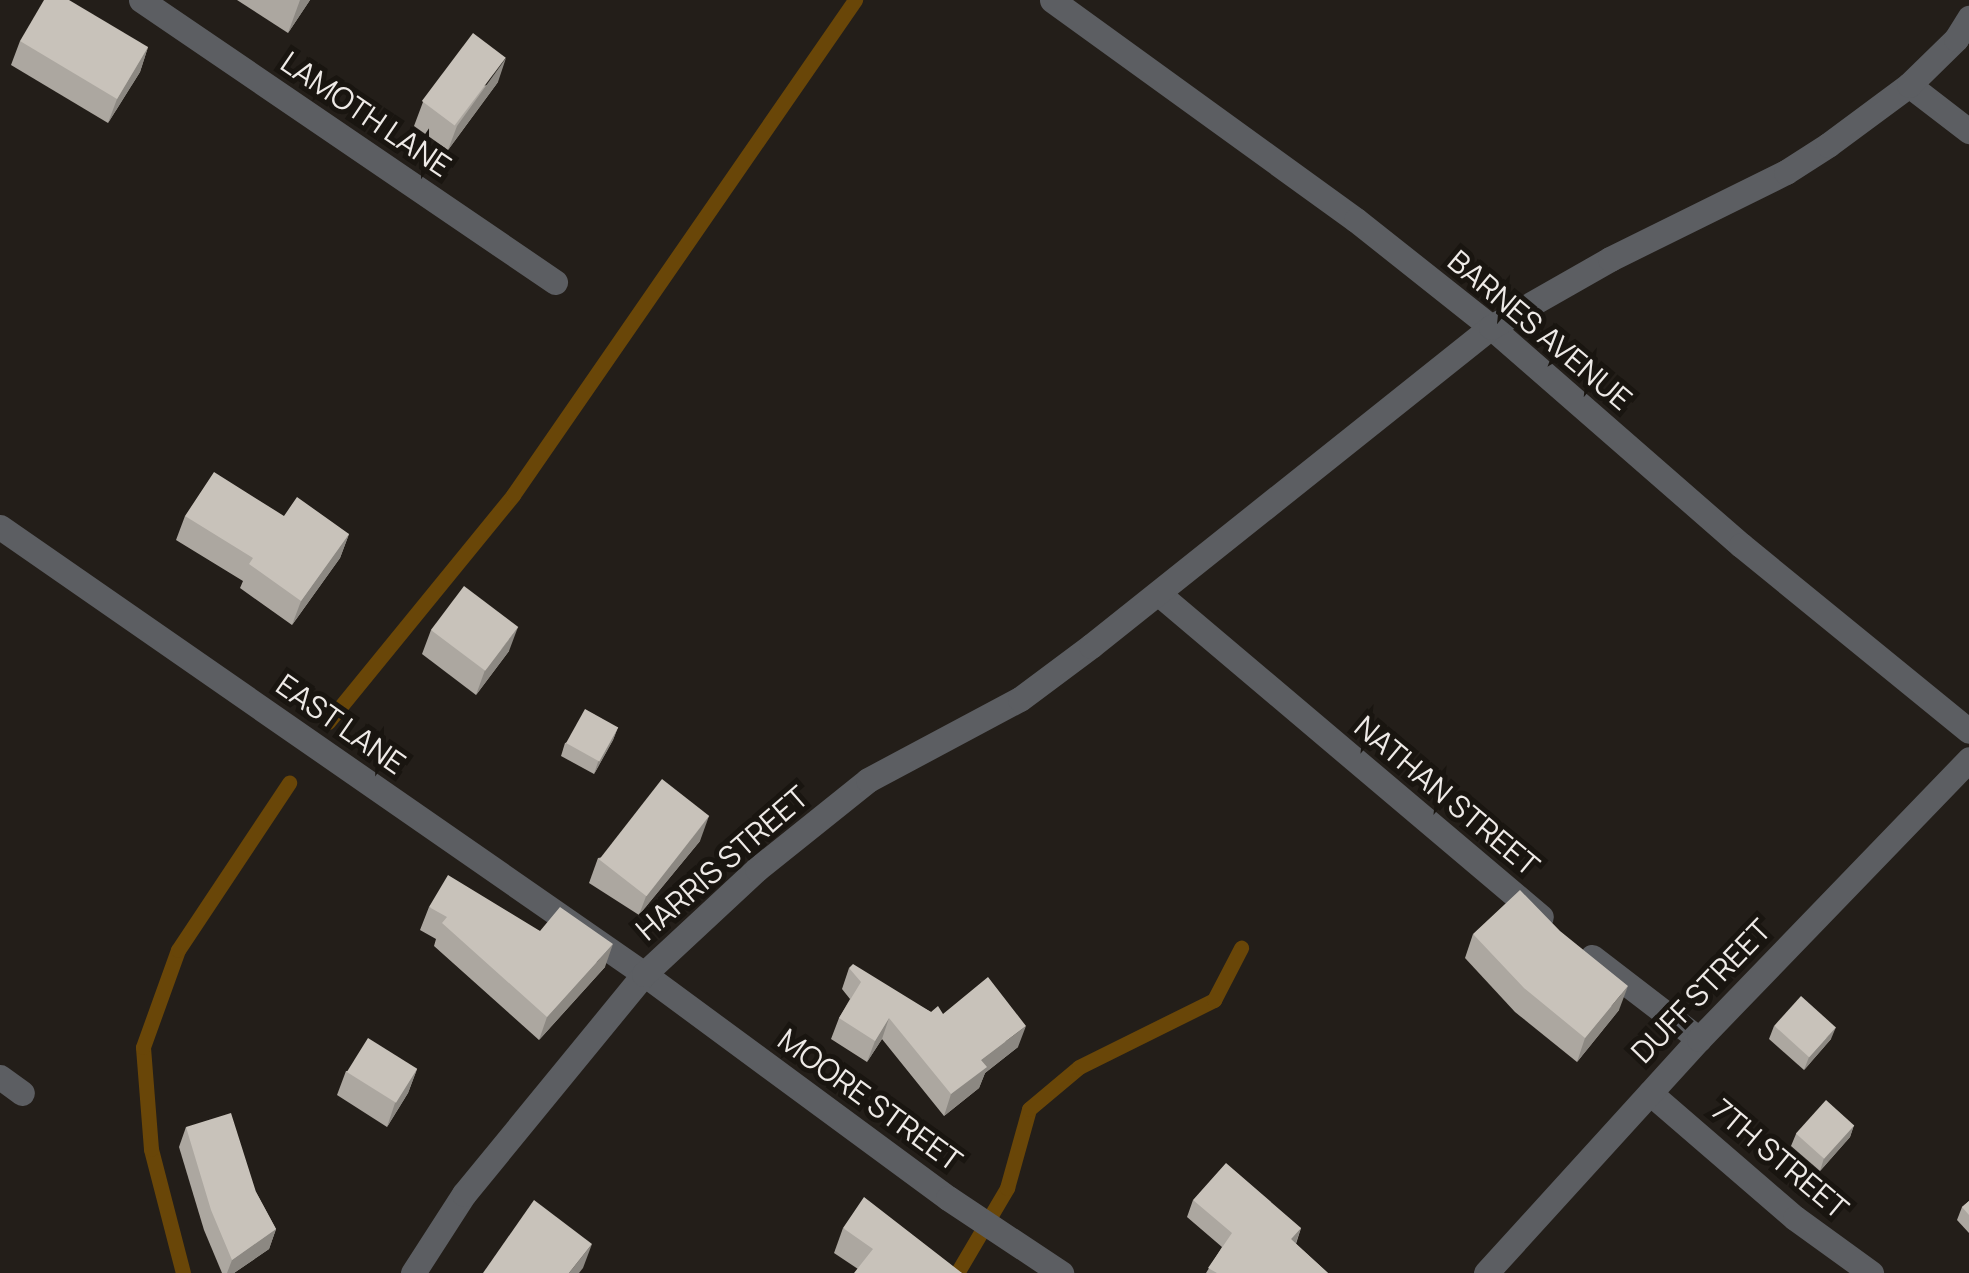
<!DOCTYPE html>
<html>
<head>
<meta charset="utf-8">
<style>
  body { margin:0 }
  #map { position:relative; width:1969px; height:1273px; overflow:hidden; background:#231e19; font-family:Manrope,sans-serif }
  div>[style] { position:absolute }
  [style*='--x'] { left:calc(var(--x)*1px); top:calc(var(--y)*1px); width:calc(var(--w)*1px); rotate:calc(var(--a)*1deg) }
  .stream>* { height:15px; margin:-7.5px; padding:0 7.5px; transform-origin:7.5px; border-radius:7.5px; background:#694608 }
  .minor>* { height:25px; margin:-12.5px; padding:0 12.5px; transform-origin:12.5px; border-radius:12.5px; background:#5c5e62 }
  .wall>* { inset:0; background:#aca7a0 }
  .shaded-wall>* { inset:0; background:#8c8882 }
  .building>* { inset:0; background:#c8c2ba; transform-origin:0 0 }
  span { translate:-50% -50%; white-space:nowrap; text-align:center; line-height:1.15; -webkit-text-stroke:10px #191510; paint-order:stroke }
  .street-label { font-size:30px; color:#eeeae7 }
</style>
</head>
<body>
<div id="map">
  <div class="stream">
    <i style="--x:328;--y:722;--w:293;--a:-50.8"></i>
    <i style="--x:513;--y:495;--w:602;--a:-55.36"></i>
    <i style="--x:183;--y:1273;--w:128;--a:-104.5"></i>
    <i style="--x:151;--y:1149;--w:102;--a:-94.5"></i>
    <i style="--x:143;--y:1047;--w:103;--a:-70.2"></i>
    <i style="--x:178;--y:950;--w:201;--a:-56.4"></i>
    <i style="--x:957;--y:1273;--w:99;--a:-59.5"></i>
    <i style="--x:1007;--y:1188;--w:82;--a:-74.4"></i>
    <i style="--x:1029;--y:1109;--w:65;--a:-40"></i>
    <i style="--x:1079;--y:1067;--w:151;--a:-26.4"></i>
    <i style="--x:1214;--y:1000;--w:59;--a:-62.6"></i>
  </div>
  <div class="minor">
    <i style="--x:141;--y:0;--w:501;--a:34.26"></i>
    <i style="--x:1052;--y:0;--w:375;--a:35.9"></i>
    <i style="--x:1356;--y:220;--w:172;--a:38.4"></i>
    <i style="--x:1491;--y:327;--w:332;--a:41.1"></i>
    <i style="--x:1741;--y:545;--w:294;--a:39.2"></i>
    <i style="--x:1909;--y:85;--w:76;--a:37.5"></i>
    <i style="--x:0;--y:527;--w:784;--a:34.76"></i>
    <i style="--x:644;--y:974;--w:378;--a:36.4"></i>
    <i style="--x:948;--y:1198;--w:136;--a:33.6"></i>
    <i style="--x:1159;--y:594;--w:500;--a:40.22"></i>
    <i style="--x:1592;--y:957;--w:135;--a:37.5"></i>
    <i style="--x:0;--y:1077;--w:27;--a:36"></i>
    <i style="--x:1650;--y:1093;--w:191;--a:40.8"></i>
    <i style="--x:1795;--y:1218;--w:94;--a:35.9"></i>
    <i style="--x:413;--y:1273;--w:94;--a:-57.2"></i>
    <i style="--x:464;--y:1194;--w:284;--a:-50.7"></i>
    <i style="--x:644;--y:974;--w:154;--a:-42.9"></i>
    <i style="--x:757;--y:869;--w:142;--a:-38.7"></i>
    <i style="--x:868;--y:780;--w:172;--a:-28.1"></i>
    <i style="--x:1020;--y:699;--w:89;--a:-36.7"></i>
    <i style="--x:1091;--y:646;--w:512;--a:-38.57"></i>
    <i style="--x:1491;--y:327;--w:137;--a:-29.7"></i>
    <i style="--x:1610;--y:259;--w:196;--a:-26.3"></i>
    <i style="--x:1786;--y:172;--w:50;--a:-32.7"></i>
    <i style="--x:1828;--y:145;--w:101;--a:-36.5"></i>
    <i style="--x:1909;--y:85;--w:66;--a:-44.4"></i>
    <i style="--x:1956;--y:39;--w:25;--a:-58"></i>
    <i style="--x:1486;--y:1273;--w:316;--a:-47.7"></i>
    <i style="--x:1699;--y:1039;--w:389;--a:-46"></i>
  </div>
  <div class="wall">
    <i style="clip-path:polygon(237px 0,310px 0,288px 33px)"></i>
    <i style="clip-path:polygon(20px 41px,148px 47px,140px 72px,108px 123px,11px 65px)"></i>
    <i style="clip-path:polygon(498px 82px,448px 150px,414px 126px,423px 102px)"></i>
    <i style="clip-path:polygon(185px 516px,284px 516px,349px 534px,340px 558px,292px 625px,240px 588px,243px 581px,176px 540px)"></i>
    <i style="clip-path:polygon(431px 630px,509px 651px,476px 695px,422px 654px)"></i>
    <i style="clip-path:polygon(618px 727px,613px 740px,594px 774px,561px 756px,565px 743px)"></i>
    <i style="clip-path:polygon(700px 841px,639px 915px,589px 883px,598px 858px)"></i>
    <i style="clip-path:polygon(429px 907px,540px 931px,605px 967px,539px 1040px,434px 946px,436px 939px,420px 930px)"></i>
    <i style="clip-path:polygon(1473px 934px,1619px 1010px,1577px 1062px,1515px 1012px,1465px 958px)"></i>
    <i style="clip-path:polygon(849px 968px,931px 1012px,943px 1014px,1018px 1047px,985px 1073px,979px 1088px,944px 1116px,882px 1039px,867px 1062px,831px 1039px,839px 1018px,850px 999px,842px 989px)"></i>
    <i style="clip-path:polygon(1774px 1026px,1831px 1039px,1804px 1070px,1769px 1039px)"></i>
    <i style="clip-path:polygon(417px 1069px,408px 1093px,387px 1127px,337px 1095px,346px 1071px)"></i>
    <i style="clip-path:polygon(1854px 1125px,1850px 1137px,1820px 1171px,1791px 1146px,1796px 1134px)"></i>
    <i style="clip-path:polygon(186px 1127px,256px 1192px,276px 1229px,269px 1249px,234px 1273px,222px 1273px,204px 1230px,179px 1147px)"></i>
    <i style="clip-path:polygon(1193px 1200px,1301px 1228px,1296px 1244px,1328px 1273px,1206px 1273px,1222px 1247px,1187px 1217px)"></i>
    <i style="clip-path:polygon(1969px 1201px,1969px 1233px,1957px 1220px,1962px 1207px)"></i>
    <i style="clip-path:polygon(843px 1228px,962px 1273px,858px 1269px,834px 1253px)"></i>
  </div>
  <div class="shaded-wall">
    <i style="clip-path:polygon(300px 0,310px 0,288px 33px)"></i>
    <i style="clip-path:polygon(148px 47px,140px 72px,108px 123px,117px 99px)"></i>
    <i style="clip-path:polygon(506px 58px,498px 82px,448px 150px,457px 126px)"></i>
    <i style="clip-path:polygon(349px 534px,340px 558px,292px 625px,301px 601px)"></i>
    <i style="clip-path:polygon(518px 627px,509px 651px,476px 695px,485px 670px)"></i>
    <i style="clip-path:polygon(618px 727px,613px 740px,594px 774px,598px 762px)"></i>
    <i style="clip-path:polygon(709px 816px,700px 841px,639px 915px,648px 891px)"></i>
    <i style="clip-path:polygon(613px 944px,605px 967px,539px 1040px,547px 1017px)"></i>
    <i style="clip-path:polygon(1628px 986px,1619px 1010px,1577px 1062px,1585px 1038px)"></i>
    <i style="clip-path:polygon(889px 1018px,882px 1039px,867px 1062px,875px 1041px)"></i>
    <i style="clip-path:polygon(1026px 1026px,1018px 1047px,985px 1073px,979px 1088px,944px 1116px,951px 1094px,981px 1060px)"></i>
    <i style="clip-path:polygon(1836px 1027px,1831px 1039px,1804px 1070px,1809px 1057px)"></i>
    <i style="clip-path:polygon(417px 1069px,408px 1093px,387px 1127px,395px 1103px)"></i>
    <i style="clip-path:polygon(1854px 1125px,1850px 1137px,1820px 1171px,1824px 1158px)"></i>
    <i style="clip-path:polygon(1301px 1228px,1295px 1245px,1291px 1239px)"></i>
    <i style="clip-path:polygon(276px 1229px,269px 1249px,234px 1273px,227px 1273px,232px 1260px)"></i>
    <i style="clip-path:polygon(592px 1244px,583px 1268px,579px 1273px,569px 1273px)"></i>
  </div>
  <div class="building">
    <i style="clip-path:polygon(44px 0,69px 0,148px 47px,117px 99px,20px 41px)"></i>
    <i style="left:473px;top:33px;width:41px;height:85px;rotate:37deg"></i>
    <i style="clip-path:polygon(214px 472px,284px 516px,297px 497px,349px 534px,301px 601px,249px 564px,253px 558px,185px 516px)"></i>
    <i style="left:464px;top:586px;width:68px;height:55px;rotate:37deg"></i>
    <i style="left:585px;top:709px;width:38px;height:39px;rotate:29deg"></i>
    <i style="left:662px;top:779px;width:60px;height:102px;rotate:38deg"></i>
    <i style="clip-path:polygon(448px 875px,540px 931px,560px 907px,613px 944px,547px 1017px,442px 923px,447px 917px,429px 907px)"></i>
    <i style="clip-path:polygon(1520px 890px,1560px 931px,1628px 986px,1585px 1038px,1524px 988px,1473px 934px)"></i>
    <i style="clip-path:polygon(853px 964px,931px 1012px,938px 1006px,943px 1014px,988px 977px,1026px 1026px,981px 1060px,987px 1067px,951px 1094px,889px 1018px,875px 1041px,839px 1018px,861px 982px,849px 968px)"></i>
    <i style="left:1801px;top:996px;width:47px;height:40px;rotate:42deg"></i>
    <i style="left:368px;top:1038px;width:58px;height:40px;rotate:32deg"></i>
    <i style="left:1826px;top:1100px;width:38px;height:45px;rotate:42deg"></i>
    <i style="clip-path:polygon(231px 1113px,256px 1192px,276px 1229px,232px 1260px,211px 1210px,186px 1127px)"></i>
    <i style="clip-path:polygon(1226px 1163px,1301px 1228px,1291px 1239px,1328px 1273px,1217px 1273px,1208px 1268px,1232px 1233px,1193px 1200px)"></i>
    <i style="clip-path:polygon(864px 1197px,962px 1273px,854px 1273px,873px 1249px,843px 1228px)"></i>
    <i style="clip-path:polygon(534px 1200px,592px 1244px,569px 1273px,483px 1273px)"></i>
    <i style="clip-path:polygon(1969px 1201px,1969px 1215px,1962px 1207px)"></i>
  </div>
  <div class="street-label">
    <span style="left:366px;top:114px;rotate:34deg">LAMOTH LANE</span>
    <span style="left:1540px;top:330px;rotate:40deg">BARNES AVENUE</span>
    <span style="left:341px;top:724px;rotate:35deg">EAST LANE</span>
    <span style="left:1447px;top:796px;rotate:40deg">NATHAN STREET</span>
    <span style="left:722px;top:863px;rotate:-41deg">HARRIS STREET</span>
    <span style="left:1701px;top:991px;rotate:-46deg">DUFF STREET</span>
    <span style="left:870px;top:1100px;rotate:36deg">MOORE STREET</span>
    <span style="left:1780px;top:1159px;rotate:40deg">7TH STREET</span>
  </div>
</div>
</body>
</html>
